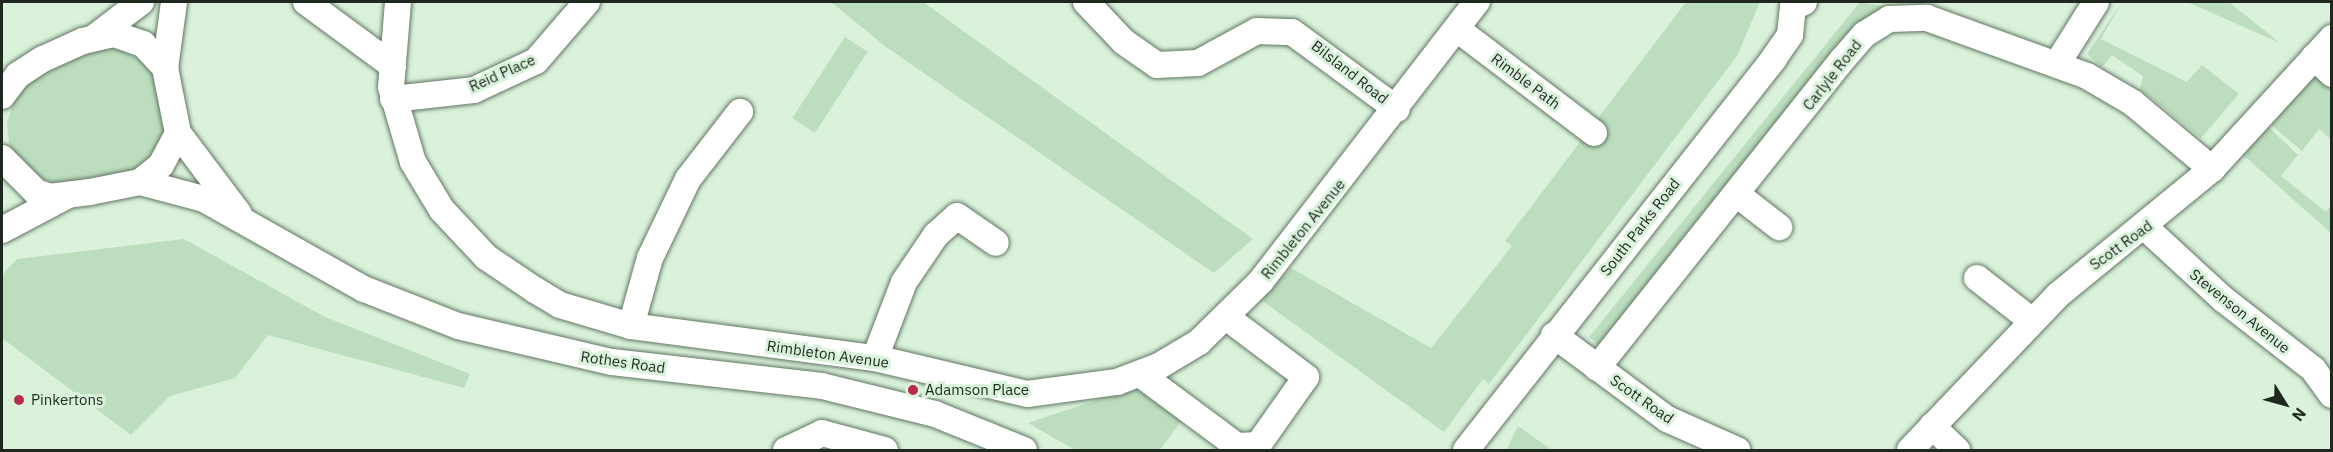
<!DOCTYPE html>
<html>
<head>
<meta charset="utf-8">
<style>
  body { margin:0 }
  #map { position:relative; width:2333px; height:452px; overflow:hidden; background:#daf2db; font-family:"IBM Plex Sans",sans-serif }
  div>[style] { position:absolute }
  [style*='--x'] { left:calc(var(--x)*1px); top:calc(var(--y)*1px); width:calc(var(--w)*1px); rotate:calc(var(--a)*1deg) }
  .green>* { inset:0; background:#bcdebe; transform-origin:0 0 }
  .roads { filter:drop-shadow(0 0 2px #617662) drop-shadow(0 0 2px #617662) }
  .minor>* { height:26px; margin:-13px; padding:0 13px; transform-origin:13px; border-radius:13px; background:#fff }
  .dots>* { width:16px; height:16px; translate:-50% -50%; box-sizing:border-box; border:3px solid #daf2db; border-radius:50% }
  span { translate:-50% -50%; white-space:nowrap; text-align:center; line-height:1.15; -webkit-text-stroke:6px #daf2db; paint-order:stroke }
  .street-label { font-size:15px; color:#1f281f }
  .poi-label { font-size:15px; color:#1f281f }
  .left { translate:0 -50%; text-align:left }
  .frame { position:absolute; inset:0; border:3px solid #1f281f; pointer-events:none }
  .north { position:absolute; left:2255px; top:374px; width:60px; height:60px; -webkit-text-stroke:4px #daf2db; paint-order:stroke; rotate:127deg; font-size:16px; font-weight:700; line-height:24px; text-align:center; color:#1f281f }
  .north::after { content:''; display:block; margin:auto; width:21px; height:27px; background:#1f281f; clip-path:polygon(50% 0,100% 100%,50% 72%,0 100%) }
</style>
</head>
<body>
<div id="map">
  <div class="green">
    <i style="clip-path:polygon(831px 2px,923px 2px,1253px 239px,1214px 273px,886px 47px)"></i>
    <i style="clip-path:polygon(1686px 2px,1760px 2px,1737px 56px,1489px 384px,1483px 379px,1444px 432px,1261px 300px,1291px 268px,1431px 348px,1512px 246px,1505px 241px)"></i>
    <i style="clip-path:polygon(1860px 2px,1897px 9px,1603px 349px,1589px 337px)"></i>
    <i style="clip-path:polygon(2187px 2px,2229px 2px,2280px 43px)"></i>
    <i style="clip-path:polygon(2120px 5px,2101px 39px,2187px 82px,2202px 65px,2239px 94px,2201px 138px,2140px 89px,2143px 76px,2112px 55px,2102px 67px,2087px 54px)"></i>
    <i style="left:845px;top:37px;width:27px;height:97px;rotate:33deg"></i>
    <i style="clip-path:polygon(114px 46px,151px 66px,165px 122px,164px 137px,152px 158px,134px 173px,58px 184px,32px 175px,16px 160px,9px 143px,7px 123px,15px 98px,35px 78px,87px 51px)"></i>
    <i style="clip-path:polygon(2314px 57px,2331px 74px,2331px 139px,2319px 129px,2302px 151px,2261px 116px)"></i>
    <i style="clip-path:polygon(2259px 118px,2298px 155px,2281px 176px,2326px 212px,2331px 205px,2331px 233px,2233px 146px)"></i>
    <i style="clip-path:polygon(184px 239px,325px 317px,470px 374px,464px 388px,268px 335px,235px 378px,170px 396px,131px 435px,2px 338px,2px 275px,17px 259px)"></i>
    <i style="clip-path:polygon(1145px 384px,1182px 420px,1160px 450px,1075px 450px,1028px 423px)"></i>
    <i style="clip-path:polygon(1518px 426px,1552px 450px,1506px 450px)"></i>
  </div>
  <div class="roads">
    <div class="minor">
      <i style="--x:306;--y:2;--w:108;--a:36.3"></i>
      <i style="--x:398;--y:2;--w:85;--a:94.7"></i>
      <i style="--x:391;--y:87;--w:78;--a:73.7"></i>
      <i style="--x:413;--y:162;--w:56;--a:58.9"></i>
      <i style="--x:442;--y:210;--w:64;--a:46.9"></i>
      <i style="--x:486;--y:257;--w:59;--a:34"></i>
      <i style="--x:535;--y:290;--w:29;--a:31"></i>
      <i style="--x:560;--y:305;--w:74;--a:16.5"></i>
      <i style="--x:631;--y:326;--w:246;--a:7.5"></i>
      <i style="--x:875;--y:358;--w:156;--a:13.3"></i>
      <i style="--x:1027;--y:394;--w:91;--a:-7.6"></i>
      <i style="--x:1117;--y:382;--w:45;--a:-20.9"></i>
      <i style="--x:1159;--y:366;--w:47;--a:-31"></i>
      <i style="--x:1199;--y:342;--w:87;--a:-44.5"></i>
      <i style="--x:1261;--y:281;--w:353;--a:-52.3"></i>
      <i style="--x:1086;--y:2;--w:55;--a:46.5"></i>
      <i style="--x:1124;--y:42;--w:40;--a:34.9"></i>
      <i style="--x:1157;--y:65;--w:41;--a:-2.8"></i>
      <i style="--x:1198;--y:63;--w:67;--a:-28.5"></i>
      <i style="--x:1257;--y:31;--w:35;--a:2"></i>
      <i style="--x:1292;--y:32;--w:130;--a:36.3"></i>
      <i style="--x:1457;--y:29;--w:172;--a:37.2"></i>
      <i style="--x:95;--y:37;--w:58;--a:-37.3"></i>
      <i style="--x:2314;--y:57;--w:25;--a:43"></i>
      <i style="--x:2057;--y:64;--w:73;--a:-57.8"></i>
      <i style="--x:165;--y:68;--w:67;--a:-82.2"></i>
      <i style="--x:2;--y:96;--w:26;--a:-53"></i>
      <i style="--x:18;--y:75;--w:30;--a:-33"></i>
      <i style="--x:43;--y:59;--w:44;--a:-24.2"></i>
      <i style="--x:83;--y:41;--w:32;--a:-13"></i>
      <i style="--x:114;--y:34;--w:31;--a:19"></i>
      <i style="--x:143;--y:44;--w:33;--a:47"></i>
      <i style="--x:165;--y:68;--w:66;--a:78.7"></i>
      <i style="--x:178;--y:133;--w:36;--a:118"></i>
      <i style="--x:161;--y:165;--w:27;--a:141"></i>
      <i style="--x:140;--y:182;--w:51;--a:168.7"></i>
      <i style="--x:90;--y:192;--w:39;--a:173"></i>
      <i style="--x:51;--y:197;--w:16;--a:-162"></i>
      <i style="--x:36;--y:192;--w:48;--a:-135"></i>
      <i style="--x:393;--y:99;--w:81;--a:-6.3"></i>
      <i style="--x:474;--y:90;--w:68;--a:-25.1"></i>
      <i style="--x:536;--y:61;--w:78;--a:-49.2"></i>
      <i style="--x:178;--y:133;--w:101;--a:53"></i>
      <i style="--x:140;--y:182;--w:66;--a:14.9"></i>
      <i style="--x:204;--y:199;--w:184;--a:29.4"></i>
      <i style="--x:364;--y:289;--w:101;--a:21.5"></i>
      <i style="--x:458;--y:326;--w:158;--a:13.2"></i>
      <i style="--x:612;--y:362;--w:211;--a:6.5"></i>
      <i style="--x:822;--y:386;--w:116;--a:13.9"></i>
      <i style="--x:935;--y:414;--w:96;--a:22"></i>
      <i style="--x:1739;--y:196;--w:51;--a:37.8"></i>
      <i style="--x:2146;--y:228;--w:105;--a:42.7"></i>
      <i style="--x:2223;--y:299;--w:114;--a:37.9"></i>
      <i style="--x:2313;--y:369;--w:32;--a:54"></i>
      <i style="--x:2;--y:230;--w:75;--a:-27.9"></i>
      <i style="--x:1977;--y:278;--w:70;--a:38"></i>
      <i style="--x:631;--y:326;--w:71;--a:-74.4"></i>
      <i style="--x:650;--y:258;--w:88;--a:-64.3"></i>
      <i style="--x:688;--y:179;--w:85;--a:-52.2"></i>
      <i style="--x:1554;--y:335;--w:141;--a:36.6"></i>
      <i style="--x:1667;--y:419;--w:77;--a:23.9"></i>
      <i style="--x:875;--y:358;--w:81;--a:-69.1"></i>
      <i style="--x:904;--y:282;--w:57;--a:-55.8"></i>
      <i style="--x:936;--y:235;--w:28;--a:-42"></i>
      <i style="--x:957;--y:216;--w:47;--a:34.7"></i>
      <i style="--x:1597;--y:368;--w:395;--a:-51.5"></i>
      <i style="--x:1843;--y:59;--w:33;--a:-49"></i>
      <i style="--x:1865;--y:34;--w:28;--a:-32"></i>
      <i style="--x:1889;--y:19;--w:38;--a:-2"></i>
      <i style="--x:1927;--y:18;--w:170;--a:19.9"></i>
      <i style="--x:2087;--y:76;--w:53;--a:30.4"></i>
      <i style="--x:2133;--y:103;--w:103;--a:39.9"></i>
      <i style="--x:1140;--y:374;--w:121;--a:36.6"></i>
      <i style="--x:1237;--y:446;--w:21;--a:-3"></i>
      <i style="--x:1258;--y:445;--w:83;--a:-54.8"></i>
      <i style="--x:1306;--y:377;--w:100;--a:-143.1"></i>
      <i style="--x:1932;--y:426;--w:35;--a:44"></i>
      <i style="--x:786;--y:450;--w:40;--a:-25"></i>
      <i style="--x:822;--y:433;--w:65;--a:15.1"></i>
      <i style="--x:1466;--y:450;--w:499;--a:-51.8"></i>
      <i style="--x:1774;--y:58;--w:28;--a:-55"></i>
      <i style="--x:1790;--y:35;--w:28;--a:-84"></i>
      <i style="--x:1793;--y:7;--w:12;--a:-24"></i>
      <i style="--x:1910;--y:450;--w:214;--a:-46.3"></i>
      <i style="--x:2058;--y:295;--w:199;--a:-39.3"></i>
      <i style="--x:2212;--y:169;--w:178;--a:-47.5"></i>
    </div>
  </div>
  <div class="dots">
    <i style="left:913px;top:390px;background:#bb2b49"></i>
    <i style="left:19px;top:400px;background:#bb2b49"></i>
  </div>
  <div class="street-label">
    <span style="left:1350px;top:72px;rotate:38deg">Bilsland Road</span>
    <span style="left:502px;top:73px;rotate:-24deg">Reid Place</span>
    <span style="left:1832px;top:75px;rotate:-52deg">Carlyle Road</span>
    <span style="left:1526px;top:81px;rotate:37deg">Rimble Path</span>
    <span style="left:1640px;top:227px;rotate:-52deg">South Parks Road</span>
    <span style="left:1303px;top:229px;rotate:-51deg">Rimbleton Avenue</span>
    <span style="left:2121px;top:245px;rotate:-36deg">Scott Road</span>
    <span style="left:2240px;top:311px;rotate:39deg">Stevenson Avenue</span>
    <span style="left:828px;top:354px;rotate:8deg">Rimbleton Avenue</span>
    <span style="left:623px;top:362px;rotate:8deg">Rothes Road</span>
    <span style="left:1642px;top:399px;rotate:35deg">Scott Road</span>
  </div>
  <div class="poi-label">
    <span class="left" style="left:925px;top:390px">Adamson Place</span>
    <span class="left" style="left:31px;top:400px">Pinkertons</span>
  </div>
  <div class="frame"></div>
  <div class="north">N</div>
</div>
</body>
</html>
